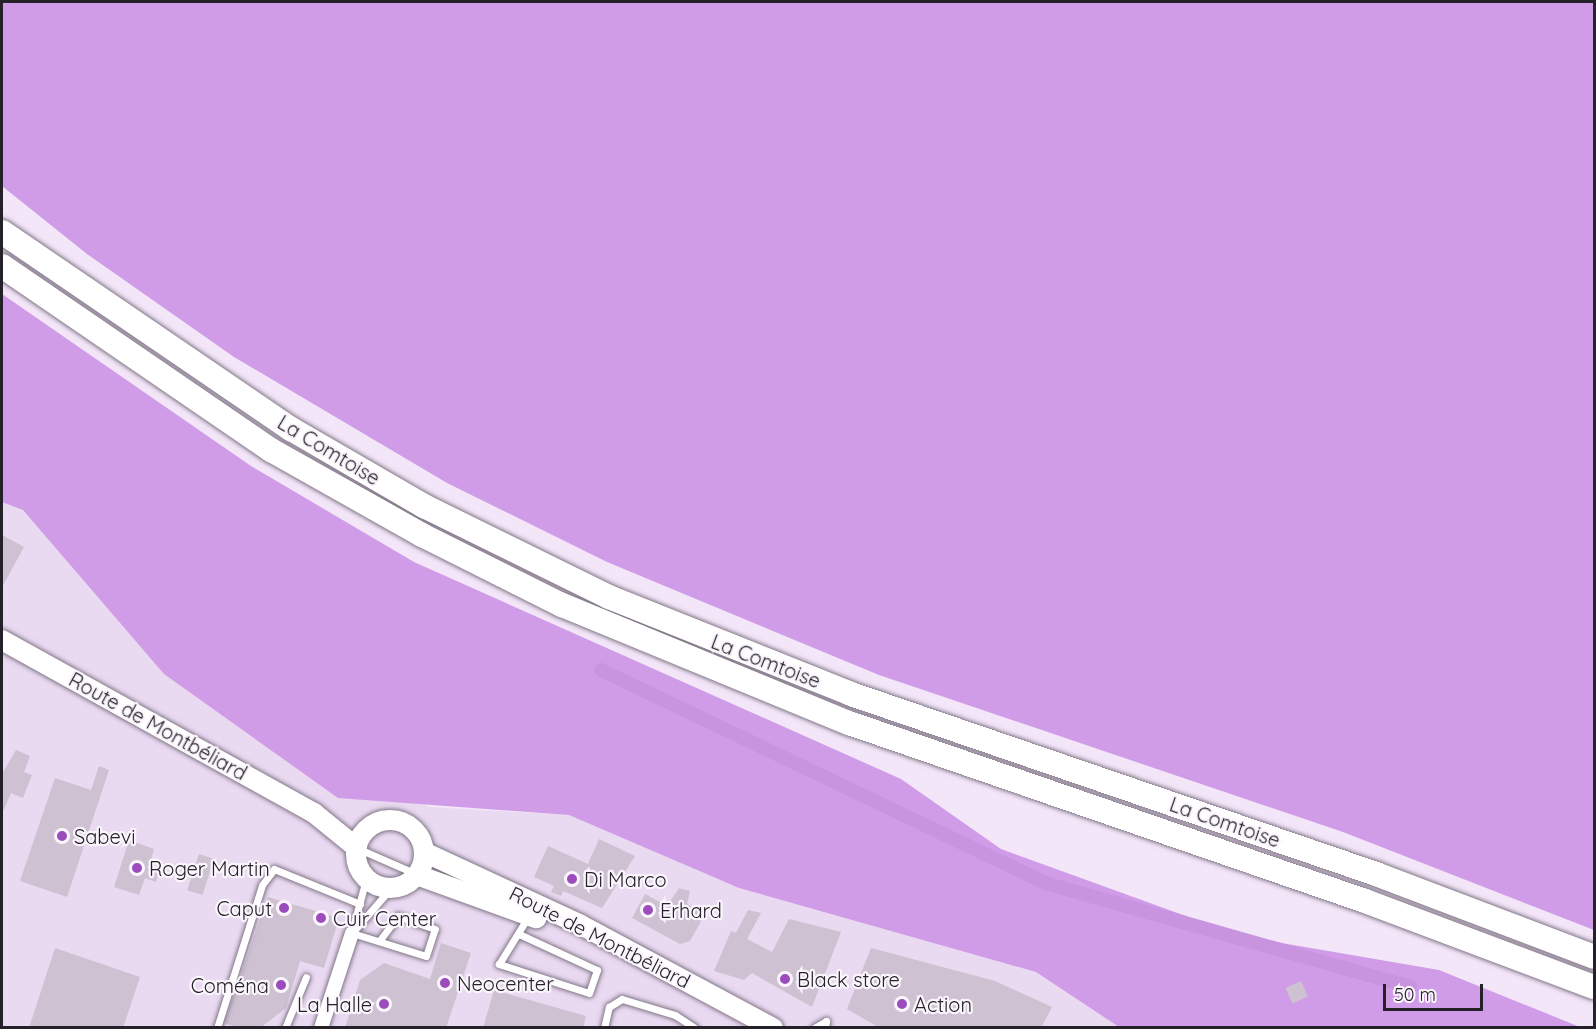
<!DOCTYPE html>
<html>
<head>
<meta charset="utf-8">
<style>
  body { margin:0 }
  #map { position:relative; width:1596px; height:1029px; overflow:hidden; background:#f2e6f8; font-family:Quicksand,sans-serif }
  div>[style] { position:absolute }
  [style*='--x'] { left:calc(var(--x)*1px); top:calc(var(--y)*1px); width:calc(var(--w)*1px); rotate:calc(var(--a)*1deg) }
  .built>* { inset:0; background:#e9d9f1 }
  .forest>* { inset:0; background:#d09ce8 }
  .canal>* { height:14px; margin:-7px; padding:0 7px; transform-origin:7px; border-radius:7px; background:#c894e0 }
  .building>* { inset:0; background:#cdc1d2; transform-origin:0 0 }
  .roads { filter:drop-shadow(0 0 2px #827787) drop-shadow(0 0 2px #827787) }
  .service>* { height:7px; margin:-3.5px; padding:0 3.5px; transform-origin:3.5px; border-radius:3.5px; background:#fff }
  .minor>* { height:14px; margin:-7px; padding:0 7px; transform-origin:7px; border-radius:7px; background:#fff }
  .primary>* { height:20px; margin:-10px; padding:0 10px; transform-origin:10px; border-radius:10px; background:#fff }
  .primary>.ring { margin:-10px; padding:0; box-sizing:content-box; background:none; border:20px solid #fff; border-radius:50% }
  .motorway>* { height:24px; margin:-12px; padding:0 12px; transform-origin:12px; border-radius:12px; background:#fff }
  .dots>* { width:16px; height:16px; translate:-50% -50%; box-sizing:border-box; border:3px solid #fbf6fd; border-radius:50% }
  span { translate:-50% -50%; white-space:nowrap; text-align:center; line-height:1.15; -webkit-text-stroke:4.5px #fbf6fd; paint-order:stroke }
  .street-label { font-size:20px; color:#252128 }
  .poi-label { font-size:20px; color:#252128 }
  .left { translate:0 -50%; text-align:left }
  .right { translate:-100% -50%; text-align:right }
  .frame { position:absolute; inset:0; border:3px solid #252128; pointer-events:none }
  .scale { position:absolute; left:1383px; top:984px; width:100px; height:27px; box-sizing:border-box; border:3px solid #252128; border-top:0; padding-left:8px; font-size:18px; line-height:21px; white-space:nowrap; color:#252128; -webkit-text-stroke:4px #fbf6fd; paint-order:stroke }
</style>
</head>
<body>
<div id="map">
  <div class="built">
    <i style="clip-path:polygon(2px 502px,23px 510px,428px 807px,569px 815px,739px 888px,1036px 972px,1119px 1027px,2px 1028px)"></i>
  </div>
  <div class="forest">
    <i style="clip-path:polygon(2px 2px,1594px 2px,1594px 930px,1343px 832px,879px 675px,607px 562px,447px 483px,234px 357px,87px 254px,2px 186px)"></i>
    <i style="clip-path:polygon(2px 294px,251px 466px,414px 562px,901px 779px,1001px 849px,1241px 936px,1439px 970px,1580px 1027px,1119px 1027px,1036px 972px,739px 888px,569px 815px,338px 798px,164px 674px,23px 510px,2px 502px)"></i>
  </div>
  <div class="canal">
    <i style="--x:601;--y:670;--w:492;--a:25.6"></i>
    <i style="--x:1045;--y:883;--w:380;--a:15.9"></i>
  </div>
  <div class="building">
    <i style="clip-path:polygon(2px 535px,24px 547px,2px 587px)"></i>
    <i style="clip-path:polygon(16px 750px,30px 756px,24px 772px,32px 775px,23px 798px,11px 793px,2px 814px,2px 774px)"></i>
    <i style="clip-path:polygon(99px 766px,109px 770px,67px 897px,20px 881px,55px 778px,91px 790px)"></i>
    <i style="clip-path:polygon(599px 839px,635px 856px,602px 908px,563px 891px,561px 896px,551px 892px,554px 886px,534px 877px,548px 846px,588px 864px)"></i>
    <i style="clip-path:polygon(129px 840px,154px 849px,149px 866px,160px 869px,156px 882px,145px 878px,139px 895px,114px 887px)"></i>
    <i style="left:199px;top:854px;width:16px;height:38px;rotate:18deg"></i>
    <i style="clip-path:polygon(679px 888px,690px 891px,687px 904px,705px 914px,690px 941px,680px 944px,632px 918px,645px 894px,667px 906px)"></i>
    <i style="clip-path:polygon(268px 897px,339px 918px,324px 968px,300px 961px,286px 1008px,260px 1028px,239px 1028px,224px 1023px)"></i>
    <i style="clip-path:polygon(748px 910px,761px 913px,747px 939px,772px 952px,789px 919px,841px 932px,812px 1007px,752px 973px,744px 980px,714px 971px,731px 931px,736px 933px)"></i>
    <i style="clip-path:polygon(441px 943px,471px 953px,446px 1028px,345px 1028px,360px 980px,384px 963px,430px 979px)"></i>
    <i style="clip-path:polygon(55px 948px,140px 977px,123px 1028px,29px 1028px)"></i>
    <i style="clip-path:polygon(871px 948px,995px 981px,1052px 1007px,1041px 1028px,880px 1028px,847px 1009px)"></i>
    <i style="left:1301px;top:981px;width:17px;height:17px;rotate:66deg"></i>
    <i style="clip-path:polygon(494px 990px,586px 1016px,583px 1028px,483px 1028px)"></i>
  </div>
  <div class="roads">
    <div class="service">
      <i style="--x:359;--y:849;--w:60;--a:23.6"></i>
      <i style="--x:352;--y:931;--w:54;--a:-74.9"></i>
      <i style="--x:352;--y:933;--w:77;--a:17.3"></i>
      <i style="--x:426;--y:956;--w:28;--a:-72"></i>
      <i style="--x:435;--y:929;--w:39;--a:-161"></i>
      <i style="--x:398;--y:916;--w:31;--a:127"></i>
      <i style="--x:352;--y:933;--w:60;--a:-49.1"></i>
      <i style="--x:519;--y:934;--w:86;--a:24.8"></i>
      <i style="--x:597;--y:970;--w:24;--a:109"></i>
      <i style="--x:589;--y:993;--w:95;--a:-162.1"></i>
      <i style="--x:499;--y:964;--w:55;--a:-58.3"></i>
      <i style="--x:217;--y:1028;--w:150;--a:-72.5"></i>
      <i style="--x:262;--y:885;--w:20;--a:-53"></i>
      <i style="--x:274;--y:869;--w:93;--a:22.1"></i>
      <i style="--x:285;--y:1028;--w:55;--a:-67.6"></i>
      <i style="--x:604;--y:1028;--w:22;--a:-77"></i>
      <i style="--x:609;--y:1007;--w:15;--a:-32"></i>
      <i style="--x:622;--y:999;--w:55;--a:16.8"></i>
      <i style="--x:675;--y:1015;--w:24;--a:33"></i>
      <i style="--x:814;--y:1028;--w:14;--a:-30"></i>
      <i style="--x:826;--y:1021;--w:7;--a:98"></i>
    </div>
    <div class="minor">
      <i style="--x:321;--y:1028;--w:100;--a:-71.9"></i>
    </div>
    <div class="primary">
      <i style="--x:2;--y:640;--w:357;--a:29"></i>
      <i style="--x:314;--y:813;--w:55;--a:39.1"></i>
      <i class="ring" style="left:356px;top:820px;width:48px;height:48px"></i>
      <i style="--x:424;--y:852;--w:173;--a:24.9"></i>
      <i style="--x:581;--y:925;--w:218;--a:28.2"></i>
      <i style="--x:417;--y:875;--w:127;--a:19.9"></i>
    </div>
    <div class="motorway">
      <i style="--x:2;--y:232;--w:350;--a:34.3"></i>
      <i style="--x:291;--y:429;--w:154;--a:30.1"></i>
      <i style="--x:424;--y:506;--w:206;--a:26.2"></i>
      <i style="--x:609;--y:597;--w:261;--a:21.8"></i>
      <i style="--x:851;--y:694;--w:555;--a:18.92"></i>
      <i style="--x:1376;--y:874;--w:233;--a:20.8"></i>
      <i style="--x:2;--y:266;--w:326;--a:34.4"></i>
      <i style="--x:271;--y:450;--w:173;--a:29.4"></i>
      <i style="--x:422;--y:535;--w:157;--a:26.6"></i>
      <i style="--x:562;--y:605;--w:310;--a:22.4"></i>
      <i style="--x:849;--y:723;--w:546;--a:19.03"></i>
      <i style="--x:1365;--y:901;--w:245;--a:20.6"></i>
    </div>
  </div>
  <div class="dots">
    <i style="left:62px;top:836px;background:#9c4cbc"></i>
    <i style="left:137px;top:868px;background:#9c4cbc"></i>
    <i style="left:572px;top:879px;background:#9c4cbc"></i>
    <i style="left:284px;top:908px;background:#9c4cbc"></i>
    <i style="left:648px;top:910px;background:#9c4cbc"></i>
    <i style="left:321px;top:918px;background:#9c4cbc"></i>
    <i style="left:785px;top:979px;background:#9c4cbc"></i>
    <i style="left:445px;top:983px;background:#9c4cbc"></i>
    <i style="left:281px;top:985px;background:#9c4cbc"></i>
    <i style="left:384px;top:1004px;background:#9c4cbc"></i>
    <i style="left:902px;top:1004px;background:#9c4cbc"></i>
  </div>
  <div class="street-label">
    <span style="left:329px;top:450px;rotate:31deg">La Comtoise</span>
    <span style="left:766px;top:661px;rotate:21deg">La Comtoise</span>
    <span style="left:158px;top:726px;rotate:29deg">Route de Montbéliard</span>
    <span style="left:1225px;top:822px;rotate:19deg">La Comtoise</span>
    <span style="left:600px;top:937px;rotate:27deg">Route de Montbéliard</span>
  </div>
  <div class="poi-label">
    <span class="left" style="left:74px;top:836px">Sabevi</span>
    <span class="left" style="left:149px;top:868px">Roger Martin</span>
    <span class="left" style="left:584px;top:879px">Di Marco</span>
    <span class="right" style="left:272px;top:908px">Caput</span>
    <span class="left" style="left:660px;top:910px">Erhard</span>
    <span class="left" style="left:333px;top:918px">Cuir Center</span>
    <span class="left" style="left:797px;top:979px">Black store</span>
    <span class="left" style="left:457px;top:983px">Neocenter</span>
    <span class="right" style="left:269px;top:985px">Coména</span>
    <span class="right" style="left:372px;top:1004px">La Halle</span>
    <span class="left" style="left:914px;top:1004px">Action</span>
  </div>
  <div class="frame"></div>
  <div class="scale">50 m</div>
</div>
</body>
</html>
